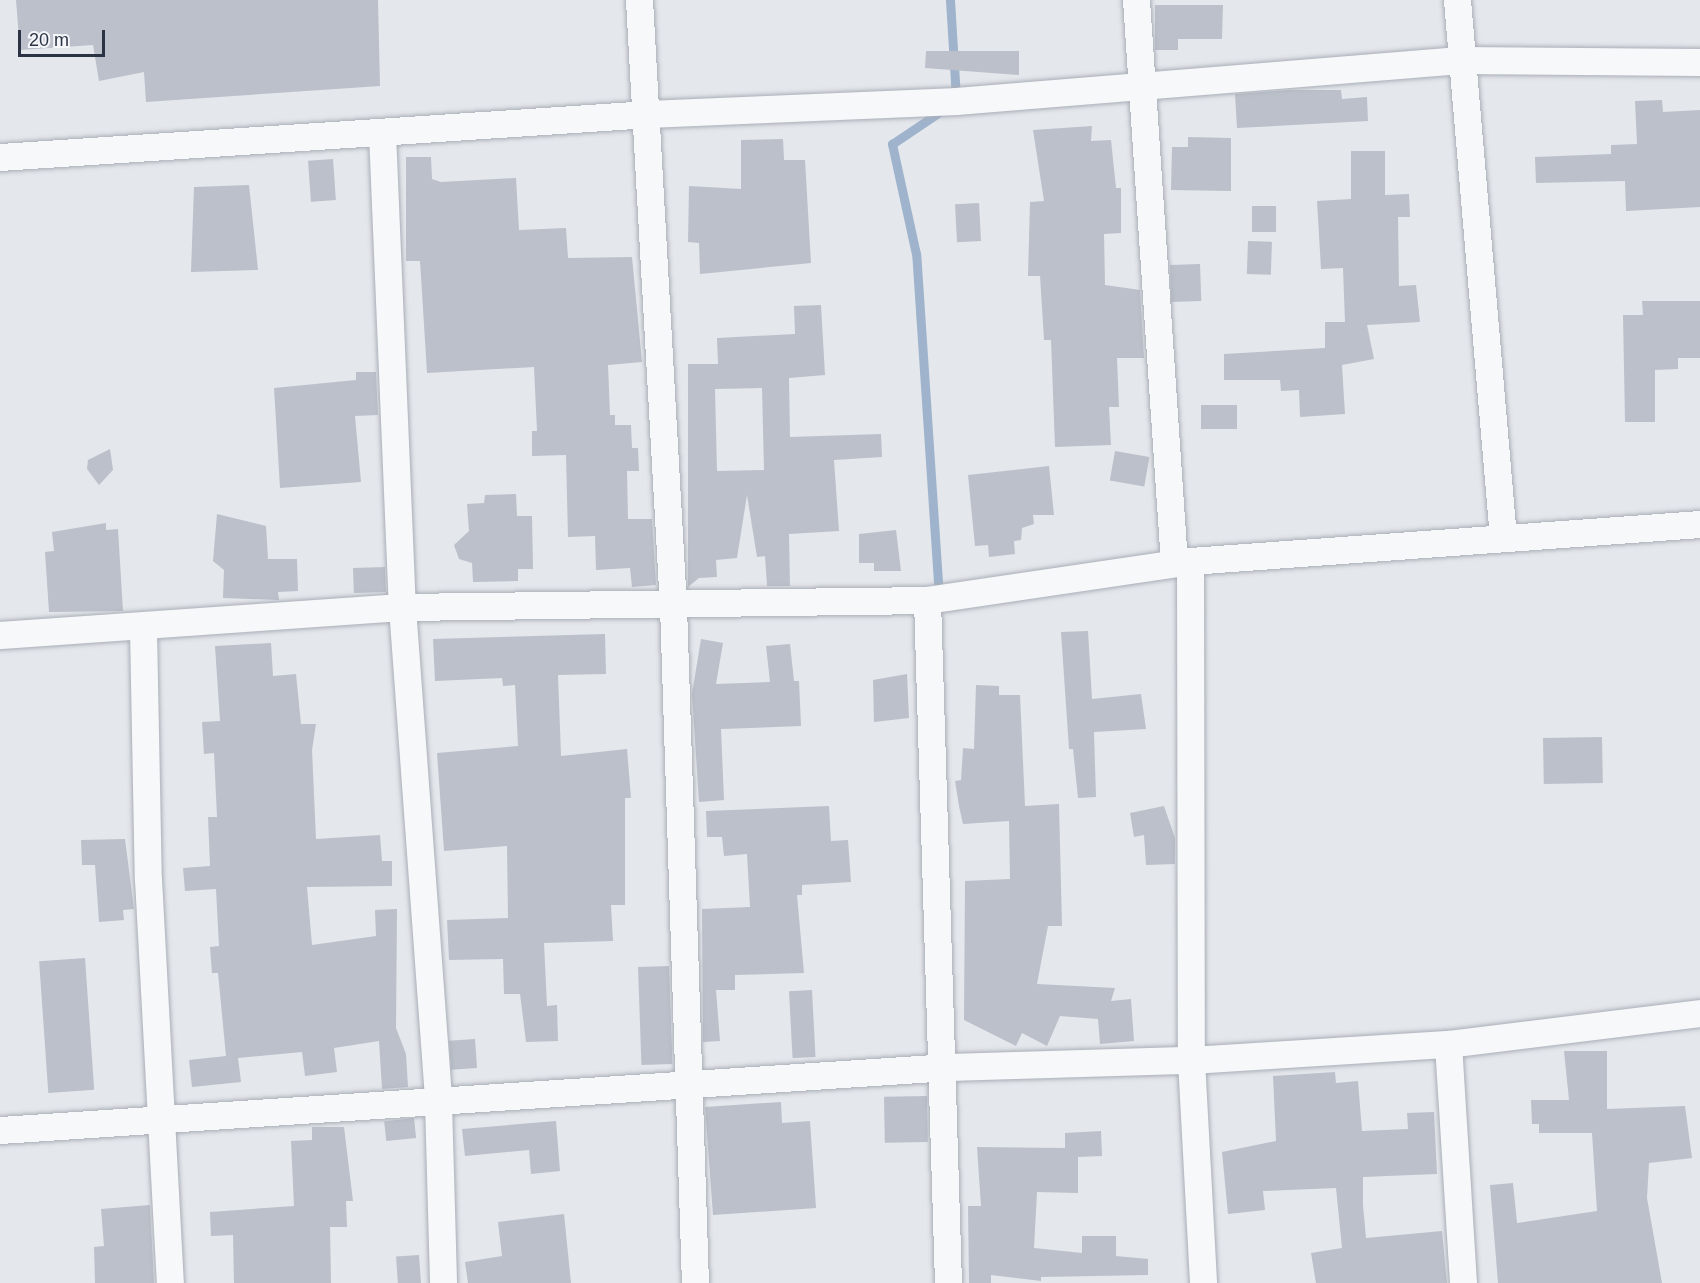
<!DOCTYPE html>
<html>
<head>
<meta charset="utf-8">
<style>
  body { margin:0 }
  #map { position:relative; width:1700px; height:1283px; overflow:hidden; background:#e4e7ec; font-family:Arial,sans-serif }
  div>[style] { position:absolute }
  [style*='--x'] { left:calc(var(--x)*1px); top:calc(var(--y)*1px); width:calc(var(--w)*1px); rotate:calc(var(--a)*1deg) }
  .stream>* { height:9px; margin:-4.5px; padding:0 4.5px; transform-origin:4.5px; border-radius:4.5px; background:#9fb4cc }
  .building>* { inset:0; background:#bbc0ca; transform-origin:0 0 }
  .roads { filter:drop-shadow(0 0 2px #a9aeb7) drop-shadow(0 0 2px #a9aeb7) }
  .street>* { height:27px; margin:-13.5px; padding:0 13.5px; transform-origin:13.5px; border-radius:13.5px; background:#f7f8fa }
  span { translate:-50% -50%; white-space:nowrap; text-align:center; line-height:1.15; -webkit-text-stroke:6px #f4f6f9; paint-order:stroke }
  .scale { position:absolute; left:18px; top:30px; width:87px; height:27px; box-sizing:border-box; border:3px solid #2b3445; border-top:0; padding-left:8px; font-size:18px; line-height:21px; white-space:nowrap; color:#2b3445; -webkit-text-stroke:4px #f4f6f9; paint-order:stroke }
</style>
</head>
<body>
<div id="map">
  <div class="stream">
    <i style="--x:950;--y:0;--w:98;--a:86.5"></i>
    <i style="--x:939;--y:597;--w:344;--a:-93.8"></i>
    <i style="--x:916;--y:254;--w:113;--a:-102.3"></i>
    <i style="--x:892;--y:144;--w:63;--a:-33.9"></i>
  </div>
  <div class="building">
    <i style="clip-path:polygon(16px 0,378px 0,380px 86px,146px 102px,144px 72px,99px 81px,93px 45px,20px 50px)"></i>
    <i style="clip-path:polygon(1155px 5px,1223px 5px,1222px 39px,1178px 39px,1178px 50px,1155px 50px)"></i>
    <i style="clip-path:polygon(926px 51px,1019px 51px,1019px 75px,925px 68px)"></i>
    <i style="clip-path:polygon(1289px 90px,1341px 90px,1342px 99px,1367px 97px,1368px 121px,1237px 128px,1235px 94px)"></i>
    <i style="clip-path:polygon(1662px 100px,1663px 112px,1700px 110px,1700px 207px,1626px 211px,1625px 181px,1536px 183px,1535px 157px,1611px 154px,1611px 145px,1637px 144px,1635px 101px)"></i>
    <i style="clip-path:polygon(1092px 126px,1091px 141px,1111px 140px,1116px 188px,1121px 188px,1121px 233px,1104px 234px,1105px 285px,1140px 290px,1144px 358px,1117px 358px,1119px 407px,1109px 407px,1111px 445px,1055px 447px,1051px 340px,1044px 340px,1040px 276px,1028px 276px,1030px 202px,1044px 201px,1033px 130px)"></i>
    <i style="clip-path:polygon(1188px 137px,1231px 138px,1231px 191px,1171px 190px,1172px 147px,1188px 147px)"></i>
    <i style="clip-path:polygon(783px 139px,784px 160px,805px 160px,811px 263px,700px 274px,699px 243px,688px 242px,689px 186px,741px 189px,741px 140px)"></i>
    <i style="clip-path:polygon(1351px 151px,1385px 151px,1385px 195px,1409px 194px,1410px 217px,1398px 217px,1399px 286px,1416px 285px,1420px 322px,1367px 325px,1374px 359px,1342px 365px,1345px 414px,1300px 417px,1299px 390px,1281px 391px,1280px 380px,1224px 380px,1224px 354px,1325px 348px,1325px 322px,1345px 322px,1343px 268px,1321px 269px,1317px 201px,1351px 199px)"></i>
    <i style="clip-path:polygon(406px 157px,431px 157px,432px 179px,441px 182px,516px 178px,519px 230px,566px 228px,568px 258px,632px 257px,642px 362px,608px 365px,610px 415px,615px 415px,615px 425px,631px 425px,632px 448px,638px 448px,639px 471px,627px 471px,628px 519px,652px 519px,656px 585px,632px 587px,630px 568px,596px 570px,595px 536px,568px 537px,566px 455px,532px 456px,532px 431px,537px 431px,534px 367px,427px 373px,420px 261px,406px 261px)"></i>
    <i style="left:333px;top:159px;width:41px;height:25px;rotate:86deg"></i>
    <i style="clip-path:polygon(249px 185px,258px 270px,191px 272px,194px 187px)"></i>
    <i style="left:979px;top:203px;width:38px;height:24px;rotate:87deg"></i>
    <i style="left:1252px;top:206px;width:24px;height:26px"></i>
    <i style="left:1248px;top:241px;width:24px;height:33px;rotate:2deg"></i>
    <i style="left:1200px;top:264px;width:37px;height:30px;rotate:88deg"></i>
    <i style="clip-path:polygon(1642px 301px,1700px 301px,1700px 358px,1678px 358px,1678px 369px,1655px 370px,1655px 422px,1625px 422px,1623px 315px,1643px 315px)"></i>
    <i style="clip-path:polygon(evenodd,821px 305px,825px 375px,789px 378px,790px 437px,881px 434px,882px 457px,834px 460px,839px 531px,789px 534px,790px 586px,767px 586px,765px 556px,757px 557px,747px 495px,737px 558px,716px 560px,717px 577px,699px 578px,688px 587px,688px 364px,718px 364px,717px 338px,795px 334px,794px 306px,821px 305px,762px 388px,764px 470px,717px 471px,715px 389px,762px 388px)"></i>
    <i style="clip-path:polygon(356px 372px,376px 372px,378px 415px,355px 416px,361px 482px,280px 488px,274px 388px,356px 380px)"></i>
    <i style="left:1201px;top:405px;width:36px;height:24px"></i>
    <i style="clip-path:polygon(110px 449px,113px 470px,99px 485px,87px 469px,88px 460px)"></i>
    <i style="left:1115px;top:451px;width:35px;height:30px;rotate:10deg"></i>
    <i style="clip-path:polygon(1049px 466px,1054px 515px,1033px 515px,1034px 524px,1022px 528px,1021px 540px,1014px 541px,1015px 554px,989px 557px,988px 545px,975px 546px,968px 475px)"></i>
    <i style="clip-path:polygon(516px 494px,517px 516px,532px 516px,533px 569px,518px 569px,518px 581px,473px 582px,472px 563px,459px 559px,454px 545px,469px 531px,467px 504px,484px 503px,485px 495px)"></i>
    <i style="clip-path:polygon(217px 514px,266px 526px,268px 559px,297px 559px,298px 591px,278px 592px,279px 600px,223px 598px,224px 570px,213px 561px)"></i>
    <i style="clip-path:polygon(106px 523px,106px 530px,118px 529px,123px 611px,49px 612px,45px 552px,54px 551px,52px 532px)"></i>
    <i style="clip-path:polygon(896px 530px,901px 571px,874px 571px,874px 563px,859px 563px,859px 534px)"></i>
    <i style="left:385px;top:567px;width:25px;height:32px;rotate:88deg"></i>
    <i style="clip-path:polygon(1088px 631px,1092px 699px,1141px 694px,1146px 729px,1094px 732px,1096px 797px,1078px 798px,1073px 749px,1069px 749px,1061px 632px)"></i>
    <i style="clip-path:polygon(605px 634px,606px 674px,558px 675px,561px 756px,627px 749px,631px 798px,625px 798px,625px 905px,611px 905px,613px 941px,544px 943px,547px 1006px,557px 1005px,558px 1041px,526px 1042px,520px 994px,504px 994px,503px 959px,449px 960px,447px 920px,508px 918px,507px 846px,444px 851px,437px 753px,518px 746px,515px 685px,503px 686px,502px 678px,435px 681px,433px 639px)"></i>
    <i style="clip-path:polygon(701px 639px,723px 643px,716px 684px,770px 682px,766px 646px,790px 644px,794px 681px,799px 681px,801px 726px,721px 729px,724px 800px,699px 802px,692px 694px)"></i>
    <i style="clip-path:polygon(271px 643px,273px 676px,296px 674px,301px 724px,316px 724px,312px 750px,316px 839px,380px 835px,382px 861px,392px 861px,392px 886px,307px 887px,312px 945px,376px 936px,375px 910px,397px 909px,396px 1028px,406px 1054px,408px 1087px,382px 1089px,379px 1041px,334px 1048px,337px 1072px,305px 1076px,302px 1052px,238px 1058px,241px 1082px,192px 1087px,189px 1060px,226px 1056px,218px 973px,212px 973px,210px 947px,219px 946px,216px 889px,185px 891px,183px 868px,210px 866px,208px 817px,217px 817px,214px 753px,204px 754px,202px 722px,220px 721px,215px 646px)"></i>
    <i style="clip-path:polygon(907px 674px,909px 718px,874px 722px,873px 680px)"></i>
    <i style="clip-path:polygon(976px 685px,999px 686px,999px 695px,1020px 695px,1025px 806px,1059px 804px,1062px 926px,1048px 926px,1037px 984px,1115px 988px,1111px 1001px,1131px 999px,1134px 1041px,1100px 1044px,1098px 1019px,1060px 1016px,1047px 1046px,1022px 1033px,1016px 1046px,964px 1020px,965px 881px,1010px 879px,1009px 821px,963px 824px,959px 806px,955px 781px,961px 780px,963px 748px,974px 749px)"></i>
    <i style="left:1602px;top:737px;width:46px;height:59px;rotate:89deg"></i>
    <i style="clip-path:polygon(829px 806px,831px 841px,848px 840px,851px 882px,802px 885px,802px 895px,797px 895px,804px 973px,735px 975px,735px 990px,716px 990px,720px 1041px,703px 1042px,702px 909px,750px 907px,747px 854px,724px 856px,722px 837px,707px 837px,706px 811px)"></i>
    <i style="clip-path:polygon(1164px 806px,1175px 838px,1175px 864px,1146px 865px,1144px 835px,1134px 837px,1130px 813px)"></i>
    <i style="clip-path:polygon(125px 839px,134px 909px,123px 910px,124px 920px,99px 922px,95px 865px,82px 865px,81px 840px)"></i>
    <i style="left:85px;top:958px;width:132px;height:46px;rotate:86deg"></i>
    <i style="left:669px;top:966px;width:98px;height:31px;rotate:88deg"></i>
    <i style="left:812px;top:990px;width:67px;height:23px;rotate:87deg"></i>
    <i style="left:475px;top:1039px;width:29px;height:26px;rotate:86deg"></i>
    <i style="clip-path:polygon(1564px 1051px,1607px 1051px,1607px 1109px,1685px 1106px,1692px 1158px,1649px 1163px,1647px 1198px,1662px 1283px,1498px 1283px,1490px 1185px,1513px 1183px,1517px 1223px,1597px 1211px,1592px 1133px,1539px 1133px,1539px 1124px,1532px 1124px,1531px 1100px,1569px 1100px)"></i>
    <i style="clip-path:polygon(1335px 1072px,1336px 1083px,1358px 1081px,1362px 1131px,1408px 1129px,1407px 1113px,1434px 1112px,1437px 1174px,1363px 1177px,1363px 1205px,1366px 1238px,1442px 1231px,1447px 1283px,1316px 1283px,1311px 1253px,1342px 1248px,1336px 1188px,1263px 1191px,1265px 1210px,1228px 1214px,1222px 1152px,1276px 1141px,1273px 1076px)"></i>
    <i style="left:927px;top:1096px;width:46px;height:43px;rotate:89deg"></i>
    <i style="clip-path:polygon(781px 1102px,782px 1123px,810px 1121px,816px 1208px,713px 1215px,705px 1107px)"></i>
    <i style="left:414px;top:1118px;width:20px;height:30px;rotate:84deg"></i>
    <i style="clip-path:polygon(556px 1121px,560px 1171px,531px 1174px,529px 1150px,465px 1156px,462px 1129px)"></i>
    <i style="clip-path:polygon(312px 1127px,344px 1127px,353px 1201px,346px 1201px,347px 1227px,330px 1227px,331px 1283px,234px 1283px,233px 1235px,211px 1236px,210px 1212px,294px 1206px,291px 1141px,312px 1140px)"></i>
    <i style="clip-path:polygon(1101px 1131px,1102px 1156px,1078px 1157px,1078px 1193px,1037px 1192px,1034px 1248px,1082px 1253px,1082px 1236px,1116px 1236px,1116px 1256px,1148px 1259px,1148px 1275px,1041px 1277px,1041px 1281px,991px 1275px,991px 1283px,969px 1283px,968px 1206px,981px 1206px,977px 1147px,1065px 1148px,1065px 1133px)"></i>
    <i style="clip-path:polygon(150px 1205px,154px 1283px,95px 1283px,94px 1247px,104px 1246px,101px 1209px)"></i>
    <i style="clip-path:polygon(564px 1214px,571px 1283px,468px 1283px,465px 1262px,502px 1256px,498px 1222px)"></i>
    <i style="left:419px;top:1255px;width:28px;height:23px;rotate:86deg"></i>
  </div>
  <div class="roads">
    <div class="street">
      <i style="--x:639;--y:0;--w:607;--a:86.79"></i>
      <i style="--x:673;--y:606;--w:677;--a:88.14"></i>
      <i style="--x:1136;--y:0;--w:564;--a:86.14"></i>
      <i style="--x:1457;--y:0;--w:540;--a:85.11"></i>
      <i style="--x:382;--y:133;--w:474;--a:87.6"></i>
      <i style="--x:402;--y:607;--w:496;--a:85.8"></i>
      <i style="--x:438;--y:1102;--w:181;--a:88.4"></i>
      <i style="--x:0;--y:157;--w:650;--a:-3.79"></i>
      <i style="--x:649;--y:114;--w:307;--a:-2.4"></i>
      <i style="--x:956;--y:101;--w:506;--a:-4.65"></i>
      <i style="--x:1460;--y:60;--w:240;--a:0.5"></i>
      <i style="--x:1190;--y:561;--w:499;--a:89.9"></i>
      <i style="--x:1191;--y:1060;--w:223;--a:86.9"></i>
      <i style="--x:927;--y:600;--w:683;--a:88.24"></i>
      <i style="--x:143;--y:629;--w:250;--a:88.9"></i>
      <i style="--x:148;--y:879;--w:405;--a:86.9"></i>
      <i style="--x:0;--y:635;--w:403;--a:-4"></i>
      <i style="--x:402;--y:607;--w:525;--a:-0.76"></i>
      <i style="--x:927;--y:600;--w:266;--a:-8.4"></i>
      <i style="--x:1190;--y:561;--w:511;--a:-4.15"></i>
      <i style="--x:1448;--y:1044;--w:239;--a:86.4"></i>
      <i style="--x:0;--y:1130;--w:950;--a:-3.8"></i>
      <i style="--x:948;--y:1067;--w:243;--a:-1.7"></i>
      <i style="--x:1191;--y:1060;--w:257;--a:-3.6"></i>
      <i style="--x:1448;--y:1044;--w:254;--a:-7"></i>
    </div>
  </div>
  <div class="scale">20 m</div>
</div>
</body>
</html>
